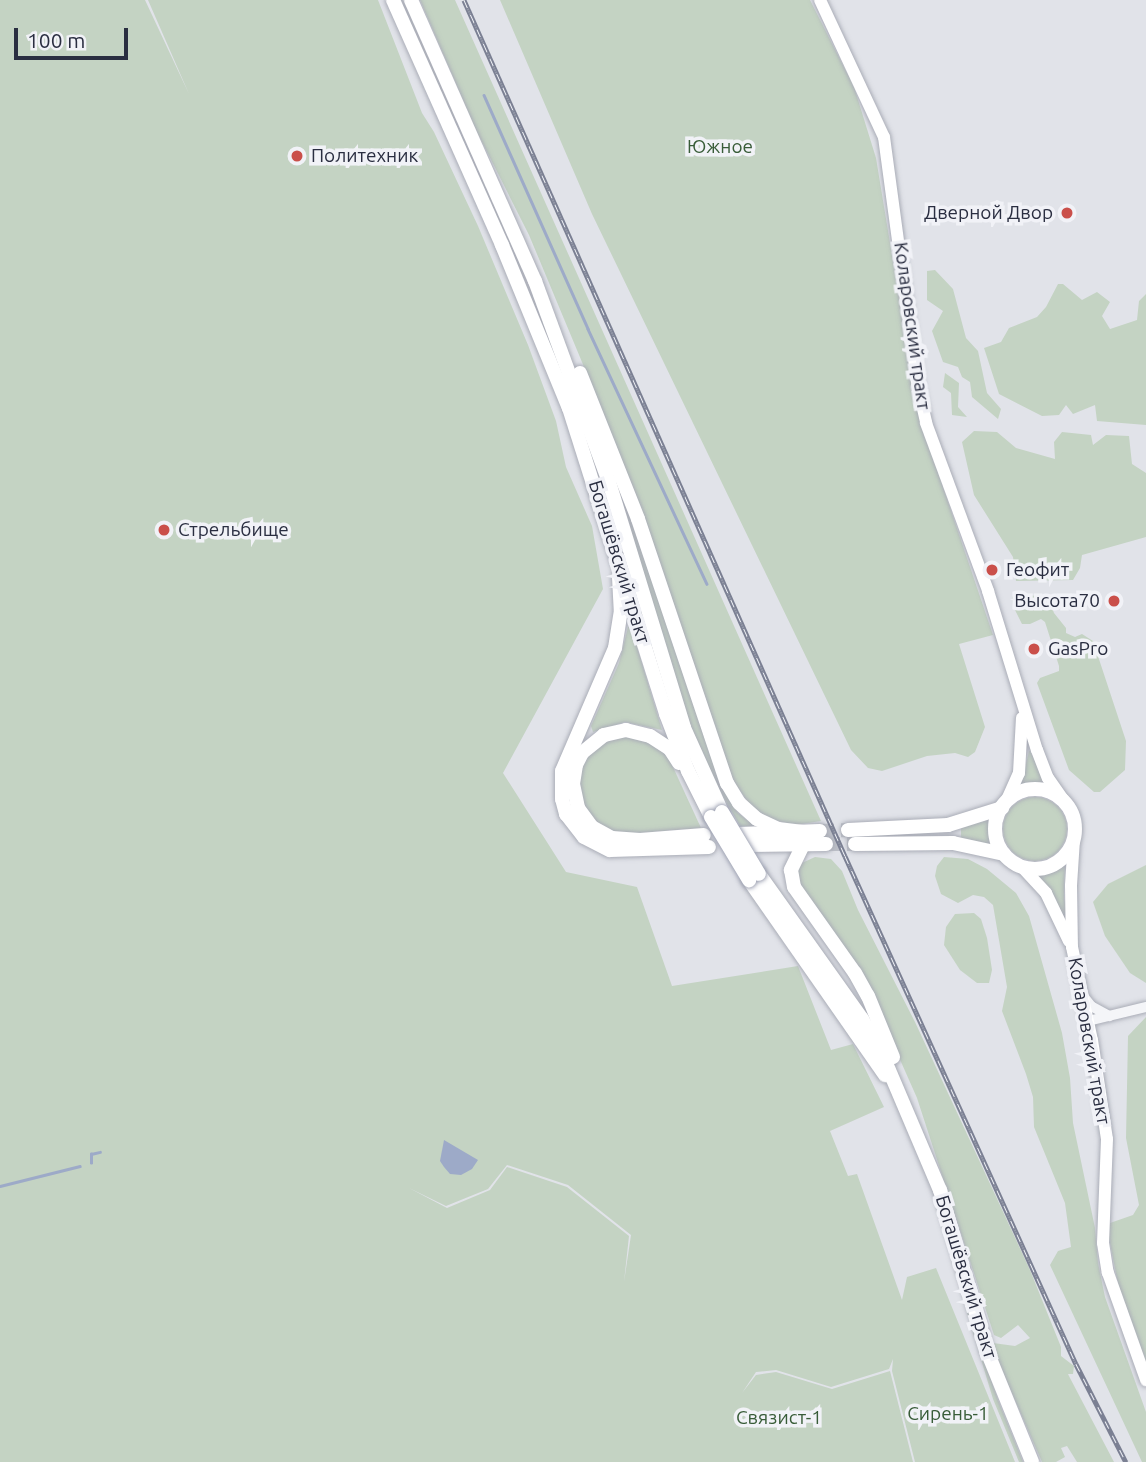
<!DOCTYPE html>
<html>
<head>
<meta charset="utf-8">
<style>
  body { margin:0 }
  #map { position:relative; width:1146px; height:1462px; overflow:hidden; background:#e1e3e9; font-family:Ubuntu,sans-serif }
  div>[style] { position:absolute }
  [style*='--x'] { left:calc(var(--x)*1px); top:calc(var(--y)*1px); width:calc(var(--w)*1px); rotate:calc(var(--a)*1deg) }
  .green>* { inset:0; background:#c4d3c3 }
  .round { border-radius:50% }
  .water>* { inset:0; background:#9daac8 }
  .stream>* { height:2.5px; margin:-1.25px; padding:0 1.25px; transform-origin:1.25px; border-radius:1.25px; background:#9daac8 }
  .primary-tunnel>* { height:14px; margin-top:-7px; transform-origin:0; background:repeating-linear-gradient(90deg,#bcbfc7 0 14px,transparent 0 21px) }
  .roads { filter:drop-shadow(0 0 2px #aaadb7) drop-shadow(0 0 2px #aaadb7) }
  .tertiary>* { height:10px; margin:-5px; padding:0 5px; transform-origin:5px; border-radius:5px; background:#f4f5f8 }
  .secondary>* { height:12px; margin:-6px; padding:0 6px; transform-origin:6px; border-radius:6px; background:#fff }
  .primary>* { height:14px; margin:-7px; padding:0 7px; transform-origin:7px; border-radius:7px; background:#fff }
  .primary>.ring { margin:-7px; padding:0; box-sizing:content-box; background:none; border:14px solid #fff; border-radius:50% }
  .rail>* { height:5px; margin-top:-2.5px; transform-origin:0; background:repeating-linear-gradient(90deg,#f1f2f7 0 8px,#7b8093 0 16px); box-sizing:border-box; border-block:2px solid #7b8093 }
  .bridges { filter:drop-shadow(0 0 2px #a1a5b5) drop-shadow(0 0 2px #a1a5b5) }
  .primary-bridge>* { height:14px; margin:-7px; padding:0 7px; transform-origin:7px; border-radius:7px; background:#fff }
  .dots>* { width:19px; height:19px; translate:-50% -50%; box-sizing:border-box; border:4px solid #f1f2f7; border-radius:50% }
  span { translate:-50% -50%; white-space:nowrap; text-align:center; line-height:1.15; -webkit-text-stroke:7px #f1f2f7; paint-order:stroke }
  .park-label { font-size:19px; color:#385c38 }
  .poi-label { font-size:19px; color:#2a2e41 }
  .left { translate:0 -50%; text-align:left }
  .right { translate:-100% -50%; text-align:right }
  .street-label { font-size:19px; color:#2a2e41 }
  .scale { position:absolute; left:14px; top:28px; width:114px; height:32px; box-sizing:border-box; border:4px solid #2a2e41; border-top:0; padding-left:9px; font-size:21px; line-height:24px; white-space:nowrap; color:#2a2e41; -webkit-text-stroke:5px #f1f2f7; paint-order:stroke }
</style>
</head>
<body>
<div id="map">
  <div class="green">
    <i style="clip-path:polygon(evenodd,0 0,145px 0,189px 94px,148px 0,378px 0,422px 113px,434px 132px,478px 226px,528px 345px,556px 421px,566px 467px,592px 526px,603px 589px,503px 773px,566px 872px,637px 887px,672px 986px,798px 966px,831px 1050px,853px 1044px,884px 1107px,830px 1131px,848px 1176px,857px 1174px,902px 1300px,907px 1277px,936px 1268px,1015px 1462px,915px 1462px,892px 1371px,893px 1359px,889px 1369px,831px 1387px,776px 1370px,756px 1372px,742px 1393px,756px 1375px,776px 1372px,832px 1389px,890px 1371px,913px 1462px,0 1462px,0 0,507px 1165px,568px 1185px,631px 1235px,624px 1282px,629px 1236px,567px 1187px,507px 1167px,490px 1190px,447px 1208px,409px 1188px,446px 1206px,488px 1189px,507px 1165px)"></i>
    <i style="clip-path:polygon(420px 0,455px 0,821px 821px,795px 825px,770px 819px,751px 806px,733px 781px,597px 398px,529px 235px,476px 130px)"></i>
    <i style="clip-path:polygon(500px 0,810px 0,854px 87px,876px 158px,918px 413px,993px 635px,959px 644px,985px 727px,975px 752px,968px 757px,955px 753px,927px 756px,882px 771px,868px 768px,851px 750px,592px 214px)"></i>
    <i style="clip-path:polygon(935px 270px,953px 289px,966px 338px,978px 351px,987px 393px,1001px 409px,998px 419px,972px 397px,970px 382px,962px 377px,958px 367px,943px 362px,932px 331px,943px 311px,927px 300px,927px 271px)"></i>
    <i style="clip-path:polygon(1058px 284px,1063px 284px,1082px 300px,1097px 292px,1110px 302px,1102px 316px,1110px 329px,1137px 320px,1139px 301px,1146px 294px,1146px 425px,1097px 421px,1095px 405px,1073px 414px,1066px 405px,1059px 415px,1042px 416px,999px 394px,984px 348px,1001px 342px,1009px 328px,1037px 317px,1046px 307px)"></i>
    <i style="clip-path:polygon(945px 373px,959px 383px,958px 407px,967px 417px,952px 415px,951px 393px,943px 387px)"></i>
    <i style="clip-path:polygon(974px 431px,997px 432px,1016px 448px,1055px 459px,1054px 442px,1062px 432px,1091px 435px,1093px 445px,1106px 435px,1129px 436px,1132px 464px,1146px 473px,1146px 537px,1082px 555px,1080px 568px,1073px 580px,1016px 581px,1013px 557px,974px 495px,962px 442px)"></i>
    <i style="clip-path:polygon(620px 490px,729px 800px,738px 813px,756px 827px,740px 826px,705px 764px,671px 672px)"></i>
    <i style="clip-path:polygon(1016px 594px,1048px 597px,1054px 613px,1066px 628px,1066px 633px,1075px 637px,1082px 634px,1093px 641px,1126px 741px,1125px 770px,1100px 792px,1094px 792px,1069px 770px,1037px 683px,1040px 678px,1059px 671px,1059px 666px,1045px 622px,1041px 619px,1030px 624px,1022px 624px,1013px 606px,1012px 597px)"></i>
    <i style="clip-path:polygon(628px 627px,631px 627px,662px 730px,625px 722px,593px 732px,591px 726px,619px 663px)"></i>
    <i style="clip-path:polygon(616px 737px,639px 737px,667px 754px,701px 828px,626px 834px,603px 829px,582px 806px,579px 775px,586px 757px,607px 740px)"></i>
    <i style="clip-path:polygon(1029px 751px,1030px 751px,1047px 785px,1021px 785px)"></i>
    <i class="round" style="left:1003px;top:797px;width:64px;height:64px"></i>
    <i style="clip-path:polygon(990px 819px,993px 846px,961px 839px,961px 828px)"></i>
    <i style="clip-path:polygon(815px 857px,831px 859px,842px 871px,858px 910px,915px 1022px,1030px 1270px,1061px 1347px,1061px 1356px,1074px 1366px,1073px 1374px,1068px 1374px,1070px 1378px,1114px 1462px,1077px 1462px,1067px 1446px,1061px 1448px,1065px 1457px,1056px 1462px,1042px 1462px,1000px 1366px,993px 1343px,1015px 1346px,1030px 1338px,1018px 1325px,1001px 1338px,994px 1335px,917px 1098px,863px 976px,798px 882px,797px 872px,802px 863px)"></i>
    <i style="clip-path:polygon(944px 857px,968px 859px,987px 869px,1016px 893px,1029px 916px,1062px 1033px,1070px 1078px,1073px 1123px,1095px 1228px,1098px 1263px,1105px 1297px,1146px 1412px,1146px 1462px,1142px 1462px,1050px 1265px,1058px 1251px,1071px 1247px,1065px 1203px,1034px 1127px,1033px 1097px,1026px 1074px,1002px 1011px,1007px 987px,993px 905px,984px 897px,973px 895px,958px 903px,941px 894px,935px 876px,937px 866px)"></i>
    <i style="clip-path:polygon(1065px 864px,1064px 897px,1069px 934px,1035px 875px)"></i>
    <i style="clip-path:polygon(1146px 865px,1146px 983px,1130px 973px,1105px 936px,1093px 902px,1108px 884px)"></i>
    <i style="clip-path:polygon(974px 913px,981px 919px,987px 938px,992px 970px,989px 983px,977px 983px,960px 970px,944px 945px,946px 927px,955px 914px)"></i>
    <i style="clip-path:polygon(1146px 1017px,1146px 1367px,1119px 1289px,1109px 1238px,1110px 1223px,1133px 1215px,1139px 1205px,1126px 1138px,1128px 1036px)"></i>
    <i style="clip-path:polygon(955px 1273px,998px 1400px,1023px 1462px,1019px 1462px,993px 1399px)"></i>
  </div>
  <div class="water">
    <i style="clip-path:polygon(444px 1140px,478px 1160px,472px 1169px,461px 1175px,450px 1174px,444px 1167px,440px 1161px)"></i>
  </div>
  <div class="stream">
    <i style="--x:484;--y:95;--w:256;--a:66"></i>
    <i style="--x:588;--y:329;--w:281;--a:65"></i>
    <i style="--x:91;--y:1163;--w:9;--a:-90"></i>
    <i style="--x:91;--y:1154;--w:9;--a:-13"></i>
    <i style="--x:0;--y:1186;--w:82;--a:-14"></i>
  </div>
  <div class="primary-tunnel">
    <i style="--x:820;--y:831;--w:28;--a:-2"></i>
    <i style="--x:826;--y:844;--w:29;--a:0"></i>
  </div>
  <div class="roads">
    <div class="tertiary">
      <i style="--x:1083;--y:996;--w:13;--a:51"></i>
      <i style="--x:1091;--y:1006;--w:21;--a:29"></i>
      <i style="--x:1088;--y:1021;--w:60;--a:-13.6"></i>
    </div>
    <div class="secondary">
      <i style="--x:820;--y:0;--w:151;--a:65"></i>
      <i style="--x:884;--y:137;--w:252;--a:82.3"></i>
      <i style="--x:918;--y:387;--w:37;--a:77"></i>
      <i style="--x:926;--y:423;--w:179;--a:69.7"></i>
      <i style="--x:988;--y:591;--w:166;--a:72.9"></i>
      <i style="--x:1037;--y:750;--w:30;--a:69"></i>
      <i style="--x:1048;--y:778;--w:28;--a:55"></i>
      <i style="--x:1006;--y:802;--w:32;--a:-66"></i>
      <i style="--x:1019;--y:773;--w:55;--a:-86.9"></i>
      <i style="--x:1074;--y:839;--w:47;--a:93.7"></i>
      <i style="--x:1071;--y:886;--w:61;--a:89.1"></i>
      <i style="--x:1072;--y:947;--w:95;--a:77.9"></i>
      <i style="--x:1092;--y:1040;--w:100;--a:81.4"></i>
      <i style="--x:1107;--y:1139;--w:104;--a:92.2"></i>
      <i style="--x:1103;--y:1243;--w:30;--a:81"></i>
      <i style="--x:1108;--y:1273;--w:114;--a:70.4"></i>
      <i style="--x:1021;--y:866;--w:37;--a:47"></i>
      <i style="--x:1046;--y:893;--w:53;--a:64.4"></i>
    </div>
    <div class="primary">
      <i style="--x:393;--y:0;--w:268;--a:66"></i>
      <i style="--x:502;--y:245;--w:176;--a:67.7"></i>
      <i style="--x:569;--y:408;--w:321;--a:72.4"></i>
      <i style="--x:666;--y:714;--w:61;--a:68.9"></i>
      <i style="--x:688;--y:771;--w:51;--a:63.4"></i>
      <i style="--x:411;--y:0;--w:307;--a:66.2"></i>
      <i style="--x:535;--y:281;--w:214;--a:69.8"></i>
      <i style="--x:609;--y:482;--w:257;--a:73"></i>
      <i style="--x:684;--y:728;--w:92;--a:65.7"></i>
      <i style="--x:580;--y:373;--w:157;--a:68.3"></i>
      <i style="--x:638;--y:519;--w:279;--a:71.4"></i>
      <i style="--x:727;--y:783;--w:23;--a:59"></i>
      <i style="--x:739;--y:803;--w:24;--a:42"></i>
      <i style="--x:757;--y:819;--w:23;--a:25"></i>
      <i style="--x:778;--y:829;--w:25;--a:7"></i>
      <i style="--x:619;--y:577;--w:33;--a:87"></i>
      <i style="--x:621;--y:610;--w:38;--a:99"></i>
      <i style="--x:615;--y:648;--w:134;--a:113.3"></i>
      <i style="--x:562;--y:771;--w:28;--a:90"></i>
      <i style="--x:562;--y:799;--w:16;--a:75"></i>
      <i style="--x:566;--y:814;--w:29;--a:52"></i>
      <i style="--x:584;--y:837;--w:29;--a:27"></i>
      <i style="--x:610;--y:850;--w:99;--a:-1.7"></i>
      <i style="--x:679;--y:763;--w:17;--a:-123"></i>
      <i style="--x:670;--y:749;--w:24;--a:-147"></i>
      <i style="--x:650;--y:736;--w:25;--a:-166"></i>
      <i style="--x:626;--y:730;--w:23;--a:167"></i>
      <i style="--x:604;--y:735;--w:28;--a:141"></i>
      <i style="--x:582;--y:753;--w:13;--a:117"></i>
      <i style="--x:576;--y:765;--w:19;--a:99"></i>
      <i style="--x:573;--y:784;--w:25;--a:78"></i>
      <i style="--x:578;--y:808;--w:24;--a:54"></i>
      <i style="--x:592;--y:827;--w:23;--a:29"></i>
      <i style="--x:612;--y:838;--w:28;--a:4"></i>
      <i style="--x:640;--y:840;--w:64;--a:-4.5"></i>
      <i class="ring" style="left:995px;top:789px;width:66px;height:66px"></i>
      <i style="--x:848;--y:830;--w:100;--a:-2.9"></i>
      <i style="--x:948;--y:825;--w:57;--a:-17.5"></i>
      <i style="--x:740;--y:834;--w:80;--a:-2.1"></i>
      <i style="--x:855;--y:844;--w:98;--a:-0.6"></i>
      <i style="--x:953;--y:843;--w:52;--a:12.2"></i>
      <i style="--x:749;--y:845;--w:77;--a:-0.7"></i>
      <i style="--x:803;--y:845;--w:28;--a:116"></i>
      <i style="--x:791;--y:870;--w:17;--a:80"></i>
      <i style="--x:794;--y:887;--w:105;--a:54.7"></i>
      <i style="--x:855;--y:973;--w:26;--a:61"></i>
      <i style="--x:868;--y:996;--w:66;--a:67.7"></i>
      <i style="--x:759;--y:874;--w:178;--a:54.6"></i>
      <i style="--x:862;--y:1019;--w:43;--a:60.4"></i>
      <i style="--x:883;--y:1056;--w:146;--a:67"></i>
      <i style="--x:940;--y:1190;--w:168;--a:73.7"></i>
      <i style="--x:987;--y:1351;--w:120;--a:67.9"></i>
      <i style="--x:749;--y:880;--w:238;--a:55.1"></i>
    </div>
  </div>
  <div class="rail">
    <i style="--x:464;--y:0;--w:937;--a:66.01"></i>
    <i style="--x:845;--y:856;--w:558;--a:65.55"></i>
    <i style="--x:1076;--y:1364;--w:110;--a:63"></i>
  </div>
  <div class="bridges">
    <div class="primary-bridge">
      <i style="--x:722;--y:812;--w:72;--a:59.2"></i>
      <i style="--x:711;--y:817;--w:74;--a:58.9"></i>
    </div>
  </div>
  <div class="dots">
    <i style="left:297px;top:156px;background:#ca4f4a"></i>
    <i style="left:1067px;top:213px;background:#ca4f4a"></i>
    <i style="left:164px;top:530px;background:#ca4f4a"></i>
    <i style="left:992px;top:570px;background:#ca4f4a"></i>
    <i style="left:1114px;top:601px;background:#ca4f4a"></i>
    <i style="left:1034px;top:649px;background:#ca4f4a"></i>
  </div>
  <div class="park-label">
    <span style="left:720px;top:147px">Южное</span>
    <span style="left:948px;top:1414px">Сирень-1</span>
    <span style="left:779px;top:1418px">Связист-1</span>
  </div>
  <div class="poi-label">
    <span class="left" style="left:311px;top:156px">Политехник</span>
    <span class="right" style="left:1053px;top:213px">Дверной Двор</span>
    <span class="left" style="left:178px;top:530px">Стрельбище</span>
    <span class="left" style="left:1006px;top:570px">Геофит</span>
    <span class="right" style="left:1100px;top:601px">Высота70</span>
    <span class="left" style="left:1048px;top:649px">GasPro</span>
  </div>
  <div class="street-label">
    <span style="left:912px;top:326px;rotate:82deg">Коларовский тракт</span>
    <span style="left:619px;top:562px;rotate:73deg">Богашёвский тракт</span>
    <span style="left:1089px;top:1041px;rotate:80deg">Коларовский тракт</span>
    <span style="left:966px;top:1277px;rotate:73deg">Богашёвский тракт</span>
  </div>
  <div class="scale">100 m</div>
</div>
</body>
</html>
